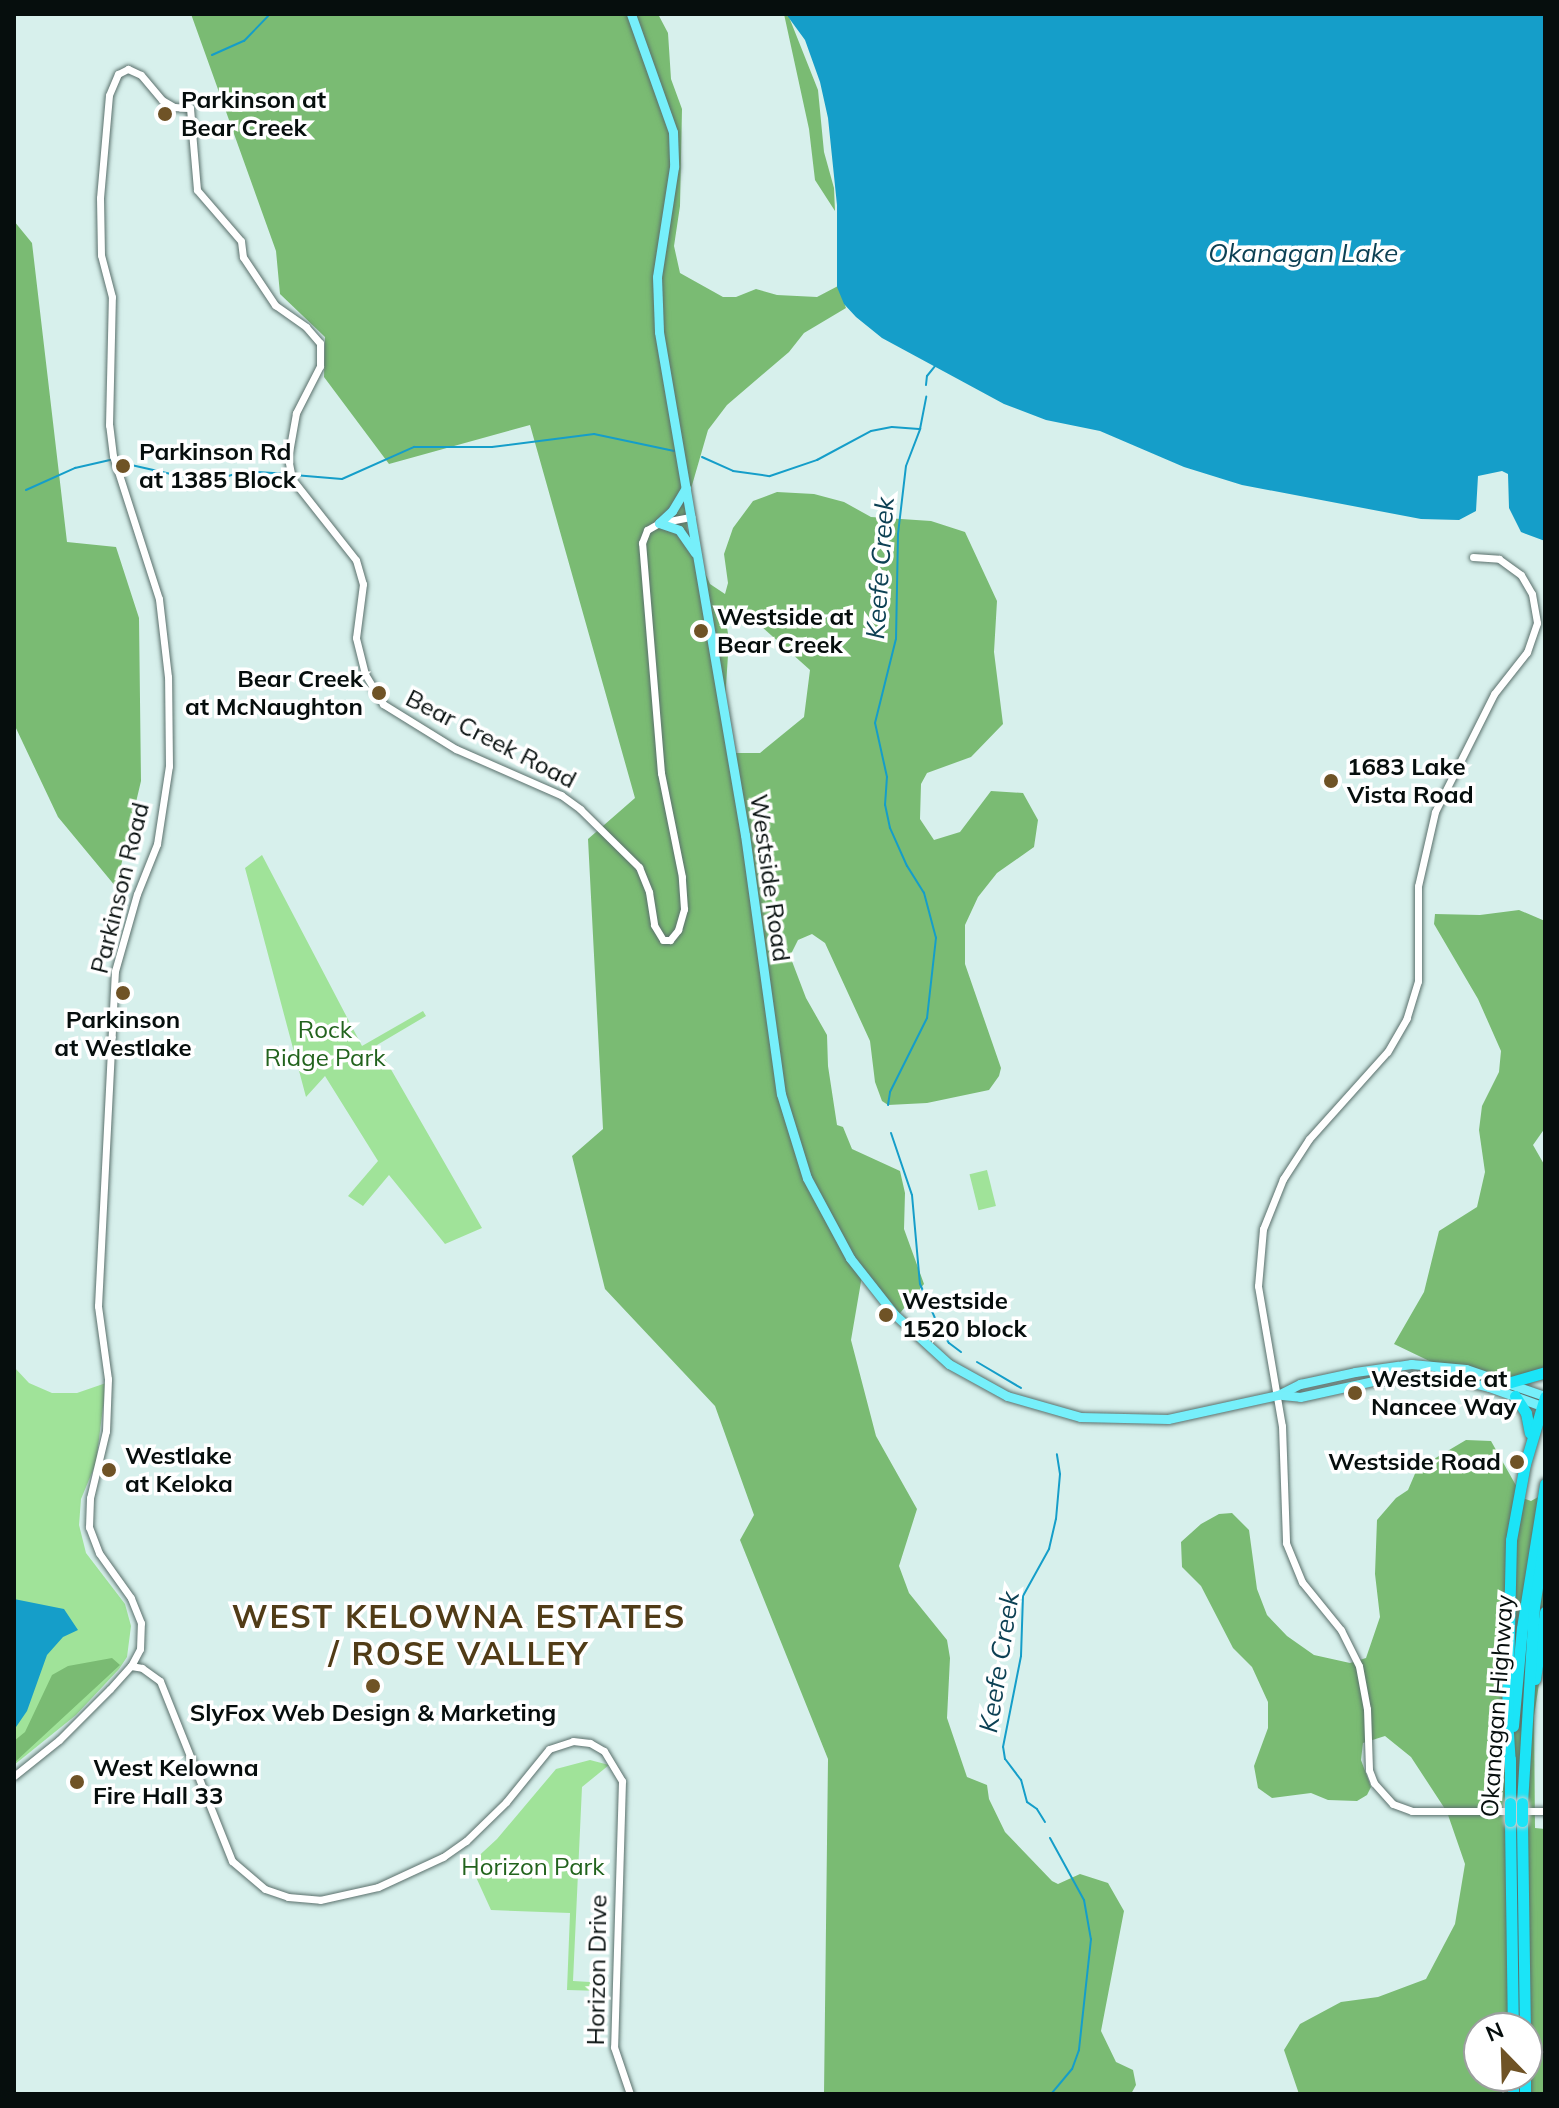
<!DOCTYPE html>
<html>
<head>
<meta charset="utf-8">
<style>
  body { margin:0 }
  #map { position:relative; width:1559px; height:2108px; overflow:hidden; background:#d7f0ec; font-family:Mulish,sans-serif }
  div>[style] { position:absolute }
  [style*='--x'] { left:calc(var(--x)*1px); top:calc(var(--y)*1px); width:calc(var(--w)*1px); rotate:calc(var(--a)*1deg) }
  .green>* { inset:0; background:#a0e399; transform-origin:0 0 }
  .forest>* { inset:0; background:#7abb73 }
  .water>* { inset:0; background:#159ec9 }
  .stream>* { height:2px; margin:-1px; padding:0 1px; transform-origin:1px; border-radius:1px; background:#159ec9 }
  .roads { filter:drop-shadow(0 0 2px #5a706c) drop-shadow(0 0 2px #5a706c) }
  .minor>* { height:7px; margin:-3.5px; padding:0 3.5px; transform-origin:3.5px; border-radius:3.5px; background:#fff }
  .major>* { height:9px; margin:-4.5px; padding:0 4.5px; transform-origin:4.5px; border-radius:4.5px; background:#76effa }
  .highway>* { height:11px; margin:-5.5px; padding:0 5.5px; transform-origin:5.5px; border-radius:5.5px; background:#1be4f7 }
  .bridges { filter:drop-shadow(0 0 2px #cdcfcf) drop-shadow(0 0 2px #cdcfcf) }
  .highway-bridge>* { height:11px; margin:-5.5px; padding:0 5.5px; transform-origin:5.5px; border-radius:5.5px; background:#1be4f7 }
  .dots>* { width:22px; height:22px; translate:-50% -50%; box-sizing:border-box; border:4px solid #fff; border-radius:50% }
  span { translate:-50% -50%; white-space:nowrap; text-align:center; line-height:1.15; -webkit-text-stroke:7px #fff; paint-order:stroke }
  .poi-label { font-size:24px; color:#060e0d; font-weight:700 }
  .left { translate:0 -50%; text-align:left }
  .right { translate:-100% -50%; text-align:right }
  .street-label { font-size:24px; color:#060e0d }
  .park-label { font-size:24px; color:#22631d }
  .water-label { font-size:26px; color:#0d4154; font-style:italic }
  .district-label { font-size:32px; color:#513c17; font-weight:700; letter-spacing:2px }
  .frame { position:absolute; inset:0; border:16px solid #060e0d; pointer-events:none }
  .north { position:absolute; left:1463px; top:2012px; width:80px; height:80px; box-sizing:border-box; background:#fff; border:2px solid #9b9f9e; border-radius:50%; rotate:337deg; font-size:22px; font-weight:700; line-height:32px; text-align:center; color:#060e0d }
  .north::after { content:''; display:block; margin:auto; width:28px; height:36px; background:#6f5326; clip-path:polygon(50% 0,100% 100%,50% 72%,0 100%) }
</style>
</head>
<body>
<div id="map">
  <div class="green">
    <i style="clip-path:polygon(262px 855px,362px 1046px,423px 1011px,426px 1016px,377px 1045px,482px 1228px,445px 1244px,389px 1175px,363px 1206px,348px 1196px,378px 1161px,325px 1076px,306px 1097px,245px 868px)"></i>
    <i style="left:987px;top:1170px;width:37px;height:18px;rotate:76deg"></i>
    <i style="clip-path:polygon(14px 1367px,29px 1383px,52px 1393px,77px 1393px,106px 1383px,96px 1463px,81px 1499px,79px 1525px,86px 1553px,125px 1604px,131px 1626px,127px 1657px,119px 1669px,76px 1715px,14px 1765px)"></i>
    <i style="clip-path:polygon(590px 1760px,609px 1765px,582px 1787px,573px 1981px,607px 1983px,603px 1991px,567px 1990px,570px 1913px,491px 1910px,470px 1864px,497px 1839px,556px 1769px)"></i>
  </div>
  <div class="forest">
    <i style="clip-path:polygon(evenodd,191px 14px,658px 14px,668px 33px,671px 79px,682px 109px,680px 206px,674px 246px,680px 273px,723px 297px,736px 297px,756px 289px,777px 295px,817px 297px,838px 286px,846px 308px,804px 333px,789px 352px,727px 405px,708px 430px,686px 506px,687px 533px,710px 584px,725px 594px,728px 583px,724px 554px,733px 528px,753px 501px,777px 492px,814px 494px,844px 502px,871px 517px,931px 521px,965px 532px,997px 601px,994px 652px,1003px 724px,971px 757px,927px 773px,921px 784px,920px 819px,934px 840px,960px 832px,991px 791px,1023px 793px,1038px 820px,1034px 847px,997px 873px,978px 897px,965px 925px,965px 964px,1001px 1068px,999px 1076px,989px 1090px,927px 1103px,888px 1105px,882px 1101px,875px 1082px,870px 1041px,825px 943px,812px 934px,798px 940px,790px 956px,806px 998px,827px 1035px,828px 1066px,837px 1125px,843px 1127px,852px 1149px,900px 1171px,905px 1193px,904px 1229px,924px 1284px,896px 1318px,862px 1276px,851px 1340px,876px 1436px,917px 1509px,899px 1566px,909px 1593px,947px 1640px,950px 1658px,947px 1718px,967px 1777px,987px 1785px,989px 1799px,1005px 1832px,1052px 1881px,1058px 1884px,1080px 1874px,1108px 1883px,1124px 1911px,1101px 2031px,1116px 2062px,1133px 2070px,1136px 2085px,1131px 2094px,824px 2094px,828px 1759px,740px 1540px,754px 1515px,715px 1406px,605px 1289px,572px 1156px,603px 1129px,588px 839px,635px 798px,530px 425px,389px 464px,324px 377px,325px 337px,280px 294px,276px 251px,191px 14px,731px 610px,743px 610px,810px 670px,804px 717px,760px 753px,735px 753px,723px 731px,729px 640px,726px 621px,731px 610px)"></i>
    <i style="clip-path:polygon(784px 14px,789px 17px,818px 90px,824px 152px,834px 188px,835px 211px,815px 180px,809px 129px)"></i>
    <i style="clip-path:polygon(14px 221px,32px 243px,67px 542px,116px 547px,139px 618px,141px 781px,116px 887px,58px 817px,14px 724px)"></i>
    <i style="clip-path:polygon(1519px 910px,1545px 921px,1545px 1128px,1533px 1145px,1545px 1166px,1545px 1376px,1525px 1383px,1475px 1383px,1394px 1344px,1424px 1292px,1439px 1231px,1477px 1207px,1485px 1172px,1479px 1130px,1482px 1106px,1499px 1072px,1501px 1051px,1478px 999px,1434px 924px,1435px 914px,1480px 915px)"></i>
    <i style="clip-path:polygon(evenodd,1466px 1440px,1491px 1441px,1523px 1498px,1531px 1501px,1540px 1496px,1545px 1483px,1545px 1645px,1534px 1716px,1535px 1828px,1545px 1829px,1545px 2094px,1299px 2094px,1284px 2050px,1300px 2024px,1341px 2002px,1378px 1997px,1426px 1979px,1455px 1924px,1465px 1864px,1447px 1812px,1411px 1757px,1385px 1736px,1363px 1743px,1361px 1760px,1371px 1787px,1367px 1795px,1357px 1801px,1328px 1800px,1311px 1793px,1272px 1798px,1258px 1788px,1254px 1766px,1268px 1728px,1268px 1702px,1252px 1667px,1233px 1648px,1201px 1586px,1182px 1567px,1181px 1542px,1201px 1524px,1219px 1514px,1232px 1513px,1249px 1530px,1257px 1589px,1267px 1615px,1287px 1636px,1314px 1655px,1350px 1663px,1366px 1658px,1380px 1617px,1375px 1574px,1377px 1520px,1396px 1498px,1408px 1490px,1417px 1469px,1466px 1440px,1479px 2028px,1527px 2028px,1527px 2076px,1479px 2076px,1479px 2028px)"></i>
    <i style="clip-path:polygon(112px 1658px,120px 1665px,14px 1763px,14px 1741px,25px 1732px,52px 1675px,68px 1666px)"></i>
  </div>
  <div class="water">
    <i style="clip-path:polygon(786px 14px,1545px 14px,1545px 541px,1521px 532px,1509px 508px,1508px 474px,1502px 471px,1478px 476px,1476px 511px,1459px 520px,1421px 519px,1242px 485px,1184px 467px,1100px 431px,1046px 420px,1004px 404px,882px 338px,856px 317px,844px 304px,837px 287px,837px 205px,828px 118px,820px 82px,805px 40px)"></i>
    <i style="clip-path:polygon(14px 1599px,64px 1609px,78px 1630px,63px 1637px,47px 1655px,27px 1711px,14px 1730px)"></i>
  </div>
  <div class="stream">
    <i style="--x:212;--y:55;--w:35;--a:-24"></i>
    <i style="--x:244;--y:41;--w:37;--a:-46"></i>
    <i style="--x:926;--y:385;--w:9;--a:-84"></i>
    <i style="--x:927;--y:376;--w:13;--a:-51"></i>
    <i style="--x:702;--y:457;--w:34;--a:24"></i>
    <i style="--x:733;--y:471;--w:37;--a:8"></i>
    <i style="--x:770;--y:476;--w:50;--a:-18.8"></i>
    <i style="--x:817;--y:460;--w:61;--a:-28.2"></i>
    <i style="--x:871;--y:431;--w:21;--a:-11"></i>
    <i style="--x:892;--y:427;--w:27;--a:4"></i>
    <i style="--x:118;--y:462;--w:77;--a:12.8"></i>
    <i style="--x:193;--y:479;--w:32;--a:-4"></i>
    <i style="--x:225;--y:477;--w:21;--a:-17"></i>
    <i style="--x:245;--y:471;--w:43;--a:4"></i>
    <i style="--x:294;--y:475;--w:48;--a:4.8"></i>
    <i style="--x:342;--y:479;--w:79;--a:-24"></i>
    <i style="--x:414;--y:447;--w:78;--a:0"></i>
    <i style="--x:492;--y:447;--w:103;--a:-7.3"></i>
    <i style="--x:594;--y:434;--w:82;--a:12"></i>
    <i style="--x:26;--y:490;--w:54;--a:-24.2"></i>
    <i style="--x:75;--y:468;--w:37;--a:-13"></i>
    <i style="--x:888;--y:1105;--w:13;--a:-81"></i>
    <i style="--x:890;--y:1092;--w:83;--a:-63.4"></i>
    <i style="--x:927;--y:1018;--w:81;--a:-83.6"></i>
    <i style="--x:936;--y:938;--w:47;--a:-104.9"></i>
    <i style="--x:924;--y:893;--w:32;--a:-122"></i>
    <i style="--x:907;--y:866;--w:42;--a:-114.1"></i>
    <i style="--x:890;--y:828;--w:24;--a:-102"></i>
    <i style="--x:885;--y:805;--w:28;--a:-86"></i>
    <i style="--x:887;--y:777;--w:55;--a:-102.5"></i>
    <i style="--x:875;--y:723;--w:87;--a:-76"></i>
    <i style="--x:896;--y:639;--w:105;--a:-88.9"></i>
    <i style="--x:898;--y:534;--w:68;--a:-83.3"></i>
    <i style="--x:906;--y:466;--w:40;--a:-69"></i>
    <i style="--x:920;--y:429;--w:33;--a:-79"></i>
    <i style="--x:891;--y:1133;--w:65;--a:71.3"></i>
    <i style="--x:912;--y:1195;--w:89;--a:84.9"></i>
    <i style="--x:920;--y:1284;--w:45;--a:66.3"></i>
    <i style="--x:938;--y:1325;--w:21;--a:59"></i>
    <i style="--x:949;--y:1343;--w:15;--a:37"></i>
    <i style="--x:977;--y:1362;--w:51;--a:30.6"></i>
    <i style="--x:1045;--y:1822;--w:15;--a:-122"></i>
    <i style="--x:1037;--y:1809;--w:12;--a:-145"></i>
    <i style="--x:1027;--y:1802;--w:23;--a:-105"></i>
    <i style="--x:1021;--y:1780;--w:26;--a:-127"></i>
    <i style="--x:1005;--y:1759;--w:12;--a:-99"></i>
    <i style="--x:1003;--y:1747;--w:93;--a:-78.8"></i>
    <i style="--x:1021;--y:1656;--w:60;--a:-88.1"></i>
    <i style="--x:1023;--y:1596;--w:54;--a:-61"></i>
    <i style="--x:1049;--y:1549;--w:31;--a:-77"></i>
    <i style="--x:1056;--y:1519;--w:45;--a:-84.9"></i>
    <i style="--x:1060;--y:1474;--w:20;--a:-99"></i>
    <i style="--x:1050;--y:1838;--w:71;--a:61.3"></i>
    <i style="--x:1084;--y:1900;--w:40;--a:80"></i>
    <i style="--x:1091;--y:1939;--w:112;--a:96.2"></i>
    <i style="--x:1079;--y:2050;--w:20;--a:110"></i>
    <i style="--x:1072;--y:2069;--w:33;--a:130"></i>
  </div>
  <div class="roads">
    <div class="minor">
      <i style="--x:1473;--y:557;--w:26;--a:4"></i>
      <i style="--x:1499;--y:559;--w:27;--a:36"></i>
      <i style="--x:1521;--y:575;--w:22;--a:60"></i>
      <i style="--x:1532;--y:594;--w:29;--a:80"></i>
      <i style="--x:1537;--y:623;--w:31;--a:109"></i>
      <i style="--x:1527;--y:652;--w:53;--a:128.2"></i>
      <i style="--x:1494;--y:694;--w:132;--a:116.6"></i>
      <i style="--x:1435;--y:812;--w:76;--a:102.9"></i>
      <i style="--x:1418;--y:886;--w:95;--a:90"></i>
      <i style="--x:1418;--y:981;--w:39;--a:107"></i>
      <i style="--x:1407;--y:1018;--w:39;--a:120"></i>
      <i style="--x:1387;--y:1052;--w:117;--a:131.9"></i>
      <i style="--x:1309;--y:1139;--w:48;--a:123"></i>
      <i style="--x:1283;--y:1179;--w:54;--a:111.8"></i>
      <i style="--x:1263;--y:1229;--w:57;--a:95"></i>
      <i style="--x:1258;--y:1286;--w:142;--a:80.3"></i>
      <i style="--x:1282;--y:1426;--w:117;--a:88"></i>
      <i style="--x:1286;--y:1543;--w:42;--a:67.7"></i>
      <i style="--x:1302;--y:1582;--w:62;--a:50.9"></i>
      <i style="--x:1341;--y:1630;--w:40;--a:63.4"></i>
      <i style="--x:1359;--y:1666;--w:44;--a:79.5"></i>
      <i style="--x:1367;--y:1709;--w:61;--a:88.1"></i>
      <i style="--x:1369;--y:1770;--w:14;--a:69"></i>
      <i style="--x:1374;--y:1783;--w:28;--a:48"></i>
      <i style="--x:1393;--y:1804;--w:20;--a:20"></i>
      <i style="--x:1412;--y:1811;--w:133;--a:0"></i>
      <i style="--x:131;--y:1666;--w:11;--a:10"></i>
      <i style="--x:142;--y:1668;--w:22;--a:36"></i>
      <i style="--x:160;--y:1681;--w:194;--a:68.2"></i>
      <i style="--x:232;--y:1861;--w:43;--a:40.3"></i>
      <i style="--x:265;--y:1889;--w:24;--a:19"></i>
      <i style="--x:288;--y:1897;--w:32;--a:5"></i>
      <i style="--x:320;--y:1900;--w:59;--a:-12.6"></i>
      <i style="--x:378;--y:1887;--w:72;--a:-24.8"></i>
      <i style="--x:443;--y:1857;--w:28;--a:-35"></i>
      <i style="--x:466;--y:1841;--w:56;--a:-44.3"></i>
      <i style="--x:506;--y:1802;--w:68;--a:-50.9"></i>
      <i style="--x:549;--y:1749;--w:25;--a:-18"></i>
      <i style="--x:573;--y:1741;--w:17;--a:7"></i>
      <i style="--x:590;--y:1743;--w:16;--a:30"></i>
      <i style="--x:604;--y:1751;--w:35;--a:59"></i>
      <i style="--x:622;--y:1781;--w:266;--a:91.7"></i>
      <i style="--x:614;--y:2047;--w:50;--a:71.2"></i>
      <i style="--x:14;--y:1776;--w:58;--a:-38.7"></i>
      <i style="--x:59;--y:1740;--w:72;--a:-45"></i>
      <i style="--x:110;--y:1689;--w:31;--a:-48"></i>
      <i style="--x:131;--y:1666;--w:19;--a:-62"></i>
      <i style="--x:140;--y:1649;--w:26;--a:-88"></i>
      <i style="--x:141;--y:1623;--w:27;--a:-112"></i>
      <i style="--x:131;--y:1598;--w:55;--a:-125.4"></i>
      <i style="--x:99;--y:1553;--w:28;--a:-111"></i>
      <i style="--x:89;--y:1527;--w:29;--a:-88"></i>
      <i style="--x:90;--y:1498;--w:69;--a:-76.6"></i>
      <i style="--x:106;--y:1431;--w:52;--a:-87.8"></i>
      <i style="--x:108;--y:1379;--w:74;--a:-97.8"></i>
      <i style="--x:98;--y:1306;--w:335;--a:-87.1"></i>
      <i style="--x:115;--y:971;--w:80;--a:-74.1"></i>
      <i style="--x:137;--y:894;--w:54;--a:-68.2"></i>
      <i style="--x:157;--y:844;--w:79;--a:-81.3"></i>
      <i style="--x:169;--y:766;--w:89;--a:-90.6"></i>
      <i style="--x:168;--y:677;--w:79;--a:-96.6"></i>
      <i style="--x:159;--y:599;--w:150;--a:-107.8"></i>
      <i style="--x:113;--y:456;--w:31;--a:-97"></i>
      <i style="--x:109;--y:425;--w:128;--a:-88.7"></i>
      <i style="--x:112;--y:297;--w:43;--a:-104.7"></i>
      <i style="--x:101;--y:255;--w:57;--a:-91"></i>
      <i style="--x:100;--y:198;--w:103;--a:-85"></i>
      <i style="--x:109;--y:95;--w:23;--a:-67"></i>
      <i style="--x:118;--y:74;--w:11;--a:-27"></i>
      <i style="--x:128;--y:69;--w:14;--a:25"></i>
      <i style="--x:141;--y:75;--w:33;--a:50"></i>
      <i style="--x:162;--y:100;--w:14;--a:30"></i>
      <i style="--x:174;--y:107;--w:16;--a:4"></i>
      <i style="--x:190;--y:108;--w:82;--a:85.1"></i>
      <i style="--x:197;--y:190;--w:67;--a:49.2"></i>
      <i style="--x:241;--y:241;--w:16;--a:83"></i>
      <i style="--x:243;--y:257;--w:58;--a:56.3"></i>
      <i style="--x:275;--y:305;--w:38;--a:35"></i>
      <i style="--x:306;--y:327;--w:21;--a:49"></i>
      <i style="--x:320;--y:343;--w:23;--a:90"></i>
      <i style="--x:320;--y:366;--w:53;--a:117.1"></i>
      <i style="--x:296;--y:413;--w:46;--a:100.1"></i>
      <i style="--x:288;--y:458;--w:21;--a:79"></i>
      <i style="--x:292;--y:479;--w:103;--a:51.7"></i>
      <i style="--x:356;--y:560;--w:25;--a:74"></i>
      <i style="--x:363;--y:584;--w:54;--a:97.4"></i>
      <i style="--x:356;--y:638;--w:37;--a:76"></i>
      <i style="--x:365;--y:674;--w:35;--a:59"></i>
      <i style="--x:383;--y:704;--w:86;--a:31.7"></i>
      <i style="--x:456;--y:749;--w:115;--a:23.7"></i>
      <i style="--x:561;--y:795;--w:24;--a:36"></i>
      <i style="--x:580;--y:809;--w:83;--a:44.5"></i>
      <i style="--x:639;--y:867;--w:27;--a:68"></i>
      <i style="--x:649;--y:892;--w:33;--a:81"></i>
      <i style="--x:654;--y:925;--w:17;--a:59"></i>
      <i style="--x:663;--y:940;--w:7;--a:0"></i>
      <i style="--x:670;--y:940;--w:13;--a:-51"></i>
      <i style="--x:678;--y:930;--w:22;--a:-74"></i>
      <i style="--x:684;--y:909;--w:32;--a:-94"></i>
      <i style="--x:682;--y:877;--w:106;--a:-101.4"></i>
      <i style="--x:661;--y:773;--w:231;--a:-94.7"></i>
      <i style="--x:642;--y:543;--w:14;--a:-69"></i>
      <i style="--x:647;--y:530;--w:14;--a:-30"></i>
      <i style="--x:659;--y:523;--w:33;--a:-11"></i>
    </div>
    <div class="major">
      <i style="--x:631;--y:14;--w:125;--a:70.4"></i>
      <i style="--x:673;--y:132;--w:35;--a:88"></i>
      <i style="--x:674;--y:167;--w:111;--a:98.8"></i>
      <i style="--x:657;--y:277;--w:55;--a:87.9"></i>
      <i style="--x:659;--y:332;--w:510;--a:80.3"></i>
      <i style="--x:745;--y:835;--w:261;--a:82.1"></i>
      <i style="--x:781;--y:1094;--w:88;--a:72.8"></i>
      <i style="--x:807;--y:1178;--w:91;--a:61.7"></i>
      <i style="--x:850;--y:1258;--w:71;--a:51.8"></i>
      <i style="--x:894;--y:1314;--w:74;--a:42.3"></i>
      <i style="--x:949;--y:1364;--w:66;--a:28.9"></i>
      <i style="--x:1007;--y:1396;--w:76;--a:16"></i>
      <i style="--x:1080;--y:1417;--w:88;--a:1.3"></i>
      <i style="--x:1168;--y:1419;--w:113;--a:-12.3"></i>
      <i style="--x:1278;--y:1395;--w:25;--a:-27"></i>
      <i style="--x:1300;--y:1384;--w:56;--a:-12.3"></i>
      <i style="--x:1355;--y:1372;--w:57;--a:-8.1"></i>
      <i style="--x:1411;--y:1364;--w:55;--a:5.2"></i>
      <i style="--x:1466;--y:1369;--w:83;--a:18.9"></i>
      <i style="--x:659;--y:523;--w:21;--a:19"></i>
      <i style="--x:679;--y:530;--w:28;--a:55"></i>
      <i style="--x:659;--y:523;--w:18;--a:-43"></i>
      <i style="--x:672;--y:511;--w:27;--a:-59"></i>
      <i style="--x:1282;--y:1395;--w:18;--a:6"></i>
      <i style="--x:1300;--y:1397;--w:79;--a:-12.4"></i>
      <i style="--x:1377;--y:1380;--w:63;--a:-4.5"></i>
      <i style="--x:1440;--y:1375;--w:50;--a:13.8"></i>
      <i style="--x:1489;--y:1387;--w:59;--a:19.7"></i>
    </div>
    <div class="highway">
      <i style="--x:1511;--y:1382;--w:35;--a:-16"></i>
      <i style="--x:1515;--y:1396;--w:20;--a:57"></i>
      <i style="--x:1526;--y:1413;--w:20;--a:79"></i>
      <i style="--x:1535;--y:1679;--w:68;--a:-81.5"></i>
      <i style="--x:1513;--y:1726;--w:98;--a:-84.8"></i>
      <i style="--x:1522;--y:1628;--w:146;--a:-80.9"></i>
      <i style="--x:1510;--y:1765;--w:48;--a:-93.6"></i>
      <i style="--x:1507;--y:1717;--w:177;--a:-88.7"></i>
      <i style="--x:1511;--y:1540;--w:77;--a:-79.6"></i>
      <i style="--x:1525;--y:1464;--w:70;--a:-73.4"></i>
      <i style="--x:1510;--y:1803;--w:44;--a:-90"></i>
      <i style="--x:1522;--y:1803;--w:196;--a:-86.5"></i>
      <i style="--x:1534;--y:1607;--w:72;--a:-81.2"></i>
      <i style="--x:1510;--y:1821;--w:207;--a:89.2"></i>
      <i style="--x:1522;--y:1821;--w:207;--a:89.2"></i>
      <i style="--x:1513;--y:2094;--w:18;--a:-90"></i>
      <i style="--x:1525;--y:2094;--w:18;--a:-90"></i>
    </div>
  </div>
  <div class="bridges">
    <div class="highway-bridge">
      <i style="--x:1510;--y:1803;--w:18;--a:90"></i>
      <i style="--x:1522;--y:1821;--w:18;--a:-90"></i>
    </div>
  </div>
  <div class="dots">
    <i style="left:165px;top:114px;background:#6f5326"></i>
    <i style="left:123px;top:466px;background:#6f5326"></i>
    <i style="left:701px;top:631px;background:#6f5326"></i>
    <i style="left:379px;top:693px;background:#6f5326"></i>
    <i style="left:1331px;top:781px;background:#6f5326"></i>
    <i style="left:123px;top:993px;background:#6f5326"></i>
    <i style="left:886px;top:1315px;background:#6f5326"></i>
    <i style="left:1355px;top:1393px;background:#6f5326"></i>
    <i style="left:1517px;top:1462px;background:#6f5326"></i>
    <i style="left:109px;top:1470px;background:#6f5326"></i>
    <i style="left:373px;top:1686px;background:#6f5326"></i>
    <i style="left:77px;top:1782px;background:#6f5326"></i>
  </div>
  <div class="poi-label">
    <span class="left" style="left:181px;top:114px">Parkinson at<br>Bear Creek</span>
    <span class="left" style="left:139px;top:466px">Parkinson Rd<br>at 1385 Block</span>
    <span class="left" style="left:717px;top:631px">Westside at<br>Bear Creek</span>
    <span class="right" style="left:363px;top:693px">Bear Creek<br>at McNaughton</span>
    <span class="left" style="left:1347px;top:781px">1683 Lake<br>Vista Road</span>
    <span style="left:123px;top:1034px">Parkinson<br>at Westlake</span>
    <span class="left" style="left:902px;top:1315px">Westside<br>1520 block</span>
    <span class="left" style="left:1371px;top:1393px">Westside at<br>Nancee Way</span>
    <span class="left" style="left:125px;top:1470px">Westlake<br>at Keloka</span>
    <span class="right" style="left:1501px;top:1462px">Westside Road</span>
    <span style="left:373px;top:1713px">SlyFox Web Design &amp; Marketing</span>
    <span class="left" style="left:93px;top:1782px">West Kelowna<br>Fire Hall 33</span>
  </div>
  <div class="street-label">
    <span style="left:491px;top:739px;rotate:27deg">Bear Creek Road</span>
    <span style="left:770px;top:878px;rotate:82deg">Westside Road</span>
    <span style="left:120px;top:888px;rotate:-76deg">Parkinson Road</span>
    <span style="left:1497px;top:1706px;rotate:-86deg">Okanagan Highway</span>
    <span style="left:597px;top:1970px;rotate:-89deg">Horizon Drive</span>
  </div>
  <div class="park-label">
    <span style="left:325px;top:1044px">Rock<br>Ridge Park</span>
    <span style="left:533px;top:1867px">Horizon Park</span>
  </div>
  <div class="water-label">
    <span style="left:1303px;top:253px">Okanagan Lake</span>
    <span style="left:880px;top:568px;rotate:-86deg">Keefe Creek</span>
    <span style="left:999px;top:1662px;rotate:-81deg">Keefe Creek</span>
  </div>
  <div class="district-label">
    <span style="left:459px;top:1635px">WEST KELOWNA ESTATES<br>/ ROSE VALLEY</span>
  </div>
  <div class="frame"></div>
  <div class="north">N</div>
</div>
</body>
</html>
